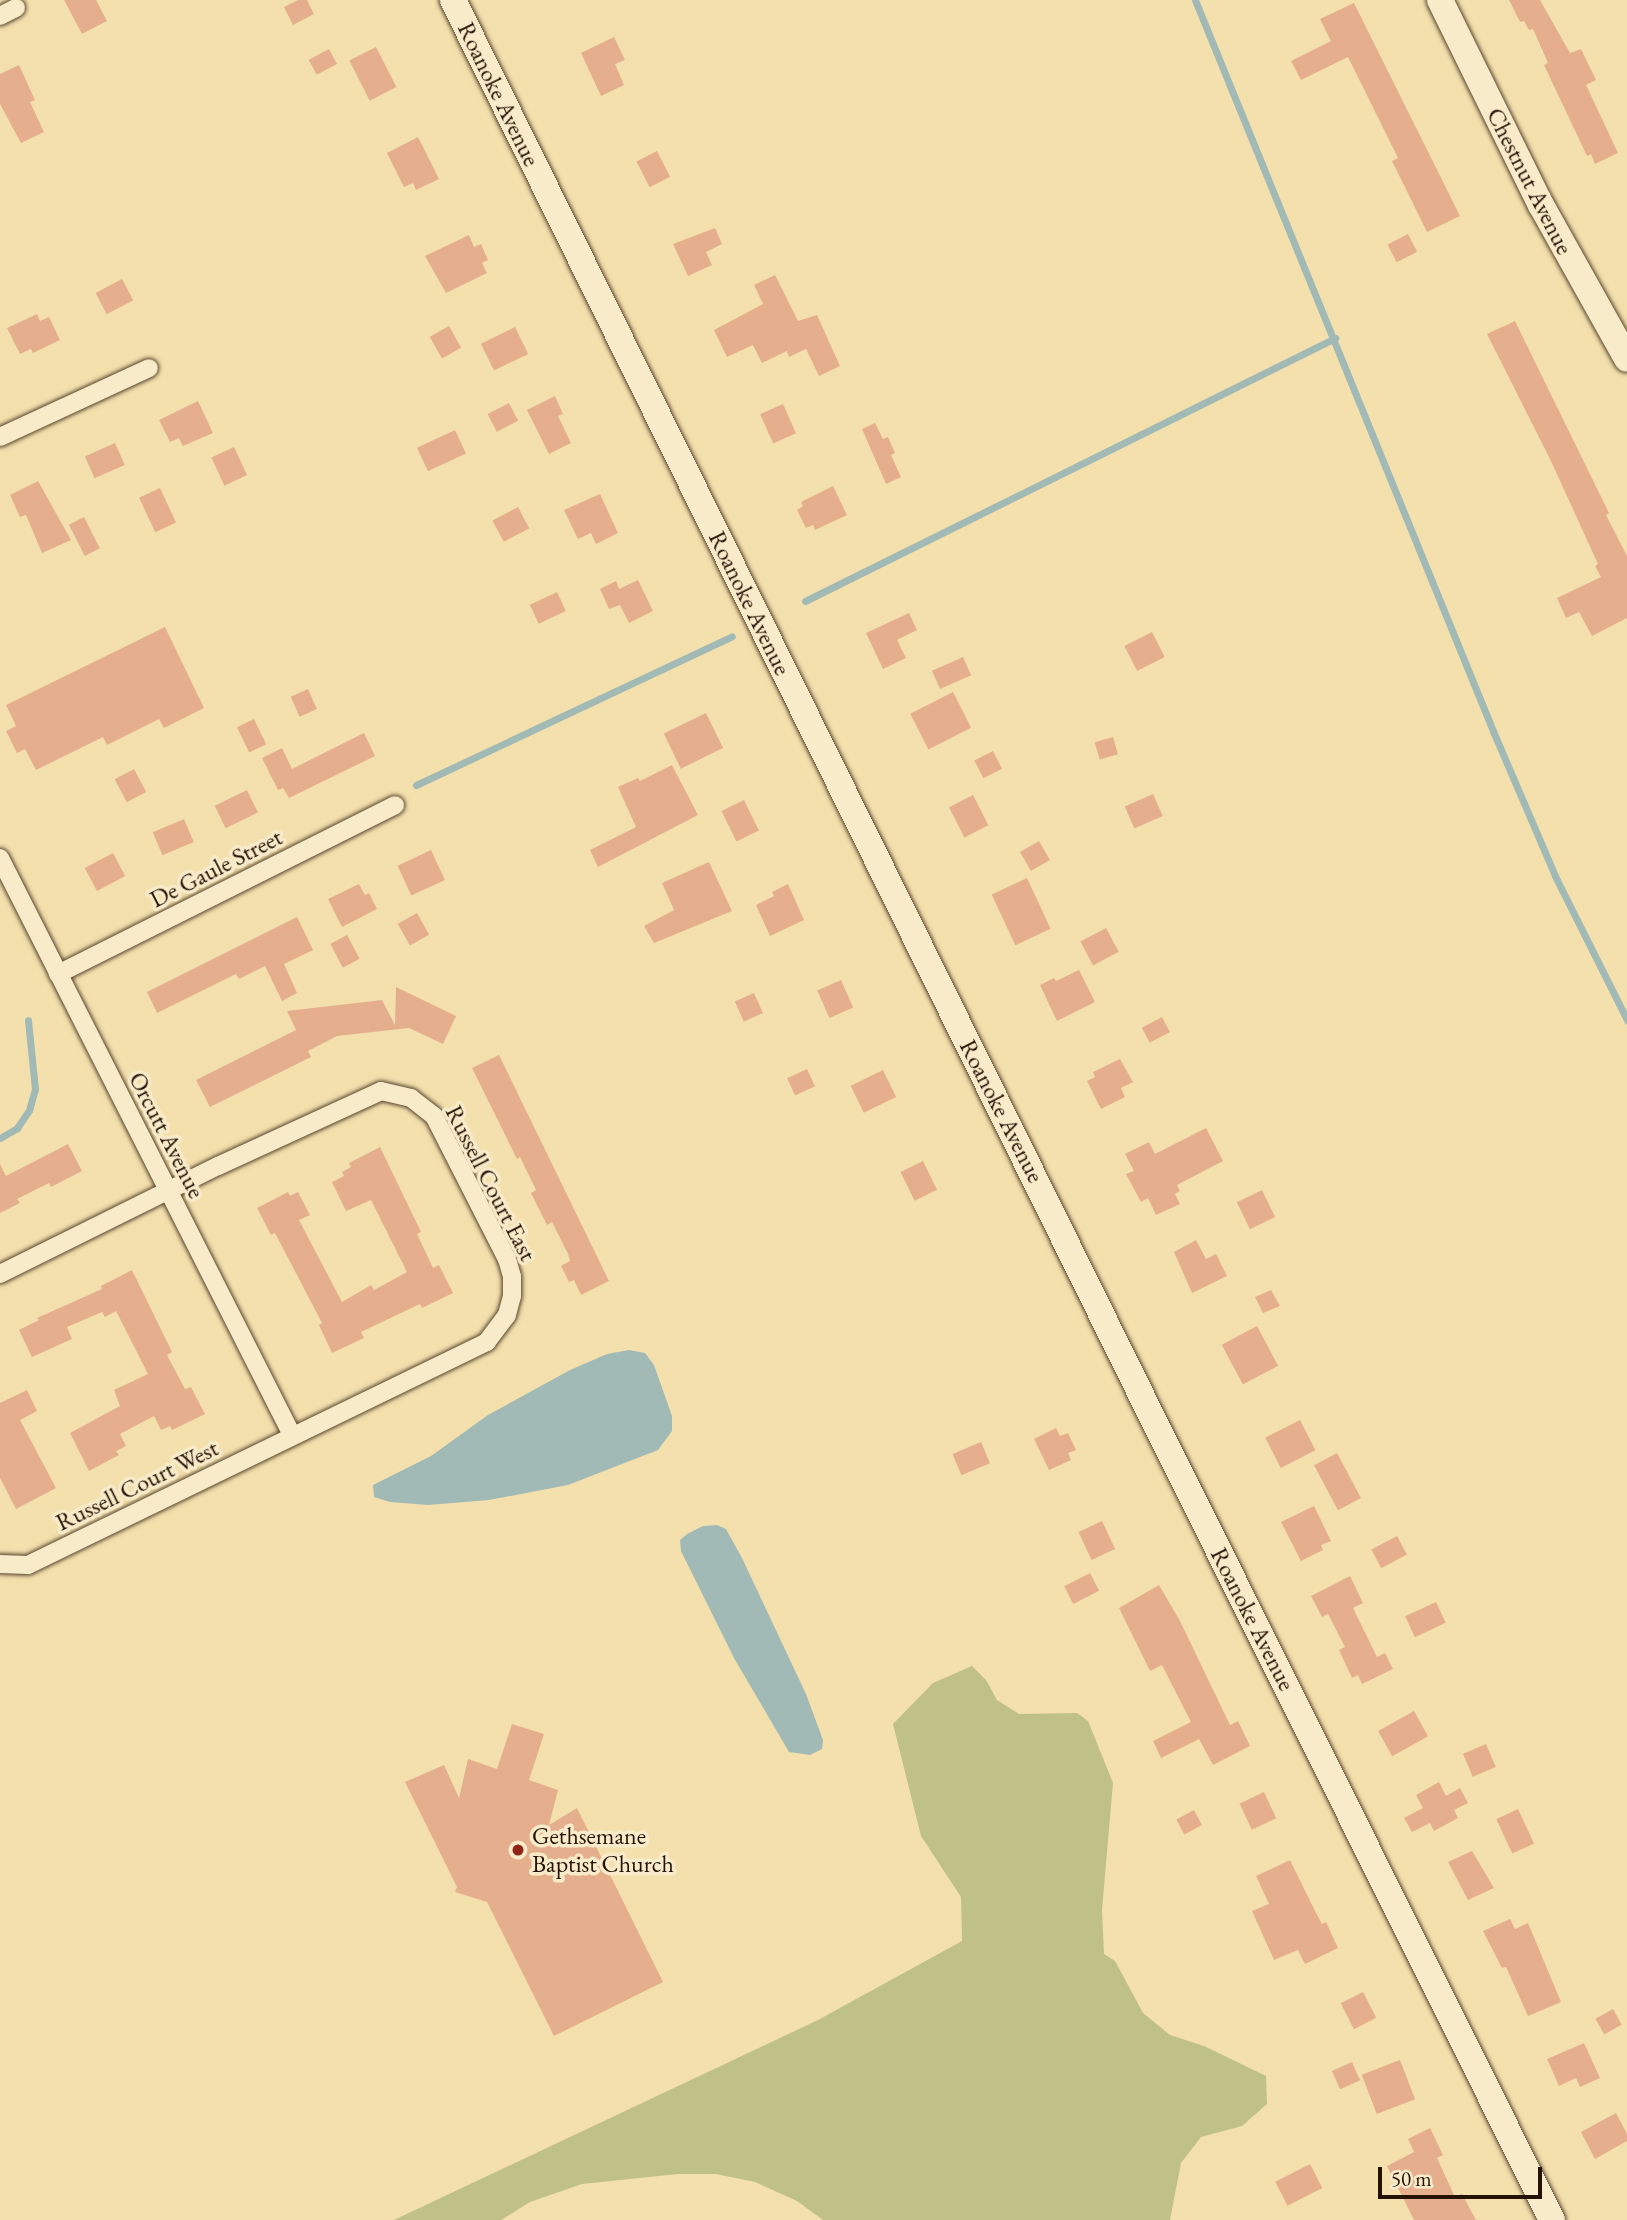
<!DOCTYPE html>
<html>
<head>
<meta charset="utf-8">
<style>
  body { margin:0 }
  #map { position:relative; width:1627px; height:2220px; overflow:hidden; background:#f4e0ad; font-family:"EB Garamond",serif }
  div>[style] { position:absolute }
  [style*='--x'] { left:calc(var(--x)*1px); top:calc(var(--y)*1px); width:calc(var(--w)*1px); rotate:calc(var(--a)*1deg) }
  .green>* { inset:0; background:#c0c186 }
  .water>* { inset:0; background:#a1bab6 }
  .stream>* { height:7px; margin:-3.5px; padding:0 3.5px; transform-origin:3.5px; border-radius:3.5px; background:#a1bab6 }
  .building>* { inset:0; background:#e5af8e; transform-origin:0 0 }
  .roads { filter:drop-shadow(0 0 2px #58462e) drop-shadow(0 0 2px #58462e) }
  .street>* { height:18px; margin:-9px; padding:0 9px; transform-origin:9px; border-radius:9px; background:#f8ebca }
  .secondary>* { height:26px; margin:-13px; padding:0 13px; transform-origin:13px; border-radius:13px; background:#f8ebca }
  .dots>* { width:19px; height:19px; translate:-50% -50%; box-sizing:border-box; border:4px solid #f8ebca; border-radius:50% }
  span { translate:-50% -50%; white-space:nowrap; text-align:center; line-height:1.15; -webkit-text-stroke:7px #f8ebca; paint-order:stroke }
  .street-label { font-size:24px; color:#241203 }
  .poi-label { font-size:24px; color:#241203 }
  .left { translate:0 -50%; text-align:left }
  .scale { position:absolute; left:1378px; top:2167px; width:164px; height:32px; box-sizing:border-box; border:4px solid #241203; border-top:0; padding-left:9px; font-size:21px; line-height:24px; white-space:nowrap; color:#241203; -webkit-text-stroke:5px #f8ebca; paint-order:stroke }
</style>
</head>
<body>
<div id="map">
  <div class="green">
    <i style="clip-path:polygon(972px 1666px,986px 1680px,997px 1700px,1019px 1714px,1077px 1713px,1088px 1721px,1113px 1783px,1102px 1910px,1104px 1954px,1115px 1961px,1143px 2013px,1170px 2035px,1204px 2046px,1266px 2076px,1267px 2104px,1242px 2126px,1201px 2137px,1181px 2163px,1170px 2220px,823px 2220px,797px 2201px,755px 2182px,716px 2174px,678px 2174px,582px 2184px,530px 2202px,501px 2220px,394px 2220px,818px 2020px,962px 1941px,961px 1897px,921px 1836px,893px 1724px,933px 1683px)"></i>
  </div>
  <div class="water">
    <i style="clip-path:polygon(629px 1350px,645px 1353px,654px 1365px,672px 1416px,672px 1431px,658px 1450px,568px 1485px,489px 1500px,428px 1505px,390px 1502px,374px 1497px,373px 1485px,431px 1456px,488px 1415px,570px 1370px,607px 1354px)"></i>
    <i style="clip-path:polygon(717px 1525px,726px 1529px,742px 1558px,806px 1694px,823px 1740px,822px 1749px,810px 1755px,789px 1752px,734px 1658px,681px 1551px,680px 1540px,687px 1534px,703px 1526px)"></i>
  </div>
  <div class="stream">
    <i style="--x:1195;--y:0;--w:789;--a:67.82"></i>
    <i style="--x:1493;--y:731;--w:162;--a:66.8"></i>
    <i style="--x:1557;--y:880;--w:157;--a:63.4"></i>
    <i style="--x:805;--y:601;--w:592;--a:-26.39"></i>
    <i style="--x:416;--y:785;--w:349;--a:-25.2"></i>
    <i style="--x:0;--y:1138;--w:20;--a:-30"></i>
    <i style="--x:17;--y:1128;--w:22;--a:-56"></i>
    <i style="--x:29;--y:1110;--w:22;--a:-74"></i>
    <i style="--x:35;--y:1089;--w:69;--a:-95.8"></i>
  </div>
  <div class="building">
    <i style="clip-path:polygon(64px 0,96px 0,107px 21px,82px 34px)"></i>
    <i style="clip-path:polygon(298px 0,307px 0,314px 14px,293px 25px,284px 7px)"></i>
    <i style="clip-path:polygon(1509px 0,1540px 0,1570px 53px,1581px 49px,1596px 80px,1586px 85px,1618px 153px,1595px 164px,1591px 154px,1587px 156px,1544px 65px,1548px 63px,1533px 29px,1529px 30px,1524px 21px,1520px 22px)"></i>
    <i style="clip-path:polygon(1354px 3px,1460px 216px,1427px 232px,1392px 161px,1398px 158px,1348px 57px,1301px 80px,1291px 61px,1331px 41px,1320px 19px)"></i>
    <i style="clip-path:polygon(614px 37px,625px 60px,615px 64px,624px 85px,601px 96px,581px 53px)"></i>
    <i style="left:376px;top:47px;width:45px;height:30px;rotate:63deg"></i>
    <i style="left:329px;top:49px;width:17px;height:23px;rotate:62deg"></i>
    <i style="clip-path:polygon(19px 65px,35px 100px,30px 102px,44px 132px,21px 143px,0 104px,0 74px)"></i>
    <i style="clip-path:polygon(418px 137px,439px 179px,416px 190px,413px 183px,404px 187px,387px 153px)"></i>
    <i style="left:657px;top:151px;width:29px;height:23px;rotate:63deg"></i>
    <i style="clip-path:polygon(715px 228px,722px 244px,706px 252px,712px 265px,688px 276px,673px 244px)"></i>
    <i style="left:1408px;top:234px;width:20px;height:23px;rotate:63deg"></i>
    <i style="clip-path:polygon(469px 235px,474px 247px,481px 244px,488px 260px,482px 263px,487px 273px,446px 293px,425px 256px)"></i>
    <i style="clip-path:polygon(775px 275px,798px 321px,817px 315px,840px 366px,819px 376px,806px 349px,789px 357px,787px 351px,762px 363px,753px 345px,727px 357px,714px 330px,763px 304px,754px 285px)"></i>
    <i style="left:122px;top:279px;width:24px;height:30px;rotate:62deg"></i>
    <i style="clip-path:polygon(37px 314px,40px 321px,49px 317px,60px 340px,33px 353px,31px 349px,20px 354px,7px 328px)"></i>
    <i style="clip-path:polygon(1515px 321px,1609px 513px,1606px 515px,1627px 556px,1627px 618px,1592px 636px,1579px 612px,1566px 618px,1557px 598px,1601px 577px,1595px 566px,1598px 564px,1550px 459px,1487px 334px)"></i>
    <i style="left:449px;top:326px;width:25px;height:22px;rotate:61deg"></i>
    <i style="left:515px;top:327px;width:30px;height:38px;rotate:64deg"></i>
    <i style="clip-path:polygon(555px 396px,563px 414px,558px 416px,571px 443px,549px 454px,527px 410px)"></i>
    <i style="clip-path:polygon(198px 401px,213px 433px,183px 446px,179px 438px,170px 442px,159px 420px)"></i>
    <i style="left:509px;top:403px;width:20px;height:24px;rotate:63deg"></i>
    <i style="left:783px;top:404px;width:32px;height:25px;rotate:66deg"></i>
    <i style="clip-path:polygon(875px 423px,883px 439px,888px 437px,895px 453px,891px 455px,901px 477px,886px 484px,862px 429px)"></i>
    <i style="left:455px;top:430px;width:26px;height:42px;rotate:65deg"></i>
    <i style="left:115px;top:443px;width:24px;height:33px;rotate:66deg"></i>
    <i style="left:234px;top:447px;width:31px;height:25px;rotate:65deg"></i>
    <i style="clip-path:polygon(38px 481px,71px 540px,42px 553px,26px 515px,20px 517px,10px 495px)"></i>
    <i style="clip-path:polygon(833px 486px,847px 515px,815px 530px,813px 525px,806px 528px,797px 510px,803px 506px,801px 502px)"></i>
    <i style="left:160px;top:488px;width:38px;height:23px;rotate:65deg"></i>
    <i style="clip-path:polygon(600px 494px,618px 533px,596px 544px,591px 533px,578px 539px,564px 510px)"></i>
    <i style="left:518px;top:507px;width:24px;height:29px;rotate:62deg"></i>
    <i style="left:84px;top:517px;width:35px;height:17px;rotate:63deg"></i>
    <i style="clip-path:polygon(638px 580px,653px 611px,629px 623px,620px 605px,609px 609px,600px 589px,616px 581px,619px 589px)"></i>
    <i style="left:557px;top:592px;width:21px;height:30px;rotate:65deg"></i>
    <i style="clip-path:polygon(909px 613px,917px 630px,897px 640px,906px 658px,883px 669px,866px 633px)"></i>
    <i style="clip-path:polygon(165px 627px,204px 708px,164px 728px,159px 719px,107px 745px,103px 737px,36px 770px,25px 749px,17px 753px,6px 731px,16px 726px,6px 705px)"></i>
    <i style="left:1152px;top:632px;width:28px;height:31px;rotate:63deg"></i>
    <i style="left:963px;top:657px;width:20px;height:34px;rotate:66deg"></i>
    <i style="left:308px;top:689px;width:22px;height:19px;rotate:66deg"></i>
    <i style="left:953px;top:692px;width:40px;height:48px;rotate:63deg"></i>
    <i style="left:706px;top:713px;width:39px;height:47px;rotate:64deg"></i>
    <i style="left:254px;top:719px;width:28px;height:19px;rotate:64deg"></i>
    <i style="clip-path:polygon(364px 733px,375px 756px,289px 798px,283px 788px,278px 790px,262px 758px,282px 748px,292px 769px)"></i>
    <i style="left:1113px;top:737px;width:18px;height:19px;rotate:74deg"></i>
    <i style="left:993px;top:751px;width:20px;height:21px;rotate:63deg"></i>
    <i style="clip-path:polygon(672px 765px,698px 815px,598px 867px,590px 850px,636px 827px,618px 787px,638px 778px,640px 781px)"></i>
    <i style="left:134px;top:769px;width:26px;height:22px;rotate:62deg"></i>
    <i style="left:247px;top:790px;width:25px;height:36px;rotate:64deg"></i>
    <i style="left:1153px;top:794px;width:24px;height:31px;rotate:66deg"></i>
    <i style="left:973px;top:795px;width:34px;height:27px;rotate:63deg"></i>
    <i style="left:744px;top:800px;width:34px;height:25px;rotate:64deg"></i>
    <i style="left:184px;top:819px;width:25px;height:34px;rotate:67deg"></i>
    <i style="left:1039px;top:841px;width:22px;height:22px;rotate:60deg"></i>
    <i style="left:431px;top:850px;width:33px;height:37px;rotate:65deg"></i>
    <i style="left:113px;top:853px;width:26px;height:32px;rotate:62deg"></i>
    <i style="clip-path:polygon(709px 862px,732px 911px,654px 943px,644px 926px,674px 910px,662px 883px)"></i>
    <i style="left:1027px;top:878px;width:56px;height:39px;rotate:65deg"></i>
    <i style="clip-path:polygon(359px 884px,365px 895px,369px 893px,377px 909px,342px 927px,328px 899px)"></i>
    <i style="clip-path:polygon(788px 884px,804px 920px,770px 936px,756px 905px,774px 896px,772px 892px)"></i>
    <i style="left:417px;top:913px;width:25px;height:22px;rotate:61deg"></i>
    <i style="clip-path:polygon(297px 917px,313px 950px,284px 964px,297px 993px,282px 1001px,265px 966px,239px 979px,236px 974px,157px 1013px,147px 992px)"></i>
    <i style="left:1106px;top:928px;width:27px;height:29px;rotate:62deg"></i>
    <i style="left:347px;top:935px;width:27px;height:19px;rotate:62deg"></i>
    <i style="clip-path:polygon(1079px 970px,1095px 1002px,1057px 1021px,1040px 985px,1054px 978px,1056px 981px)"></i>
    <i style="left:841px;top:980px;width:30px;height:26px;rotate:66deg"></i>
    <i style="clip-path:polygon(396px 987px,456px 1016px,443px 1044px,409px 1028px,337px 1036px,308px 1051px,311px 1057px,210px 1107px,196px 1080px,296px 1030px,287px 1011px,382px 1000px,395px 1025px)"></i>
    <i style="left:754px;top:993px;width:22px;height:21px;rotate:66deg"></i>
    <i style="left:1162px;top:1017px;width:17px;height:23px;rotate:62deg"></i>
    <i style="clip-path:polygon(499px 1055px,609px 1281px,581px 1295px,574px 1280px,569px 1282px,561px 1266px,570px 1261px,568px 1254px,552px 1222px,547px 1225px,531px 1193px,536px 1190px,520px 1157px,517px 1159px,472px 1068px)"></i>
    <i style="clip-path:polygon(1120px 1059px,1133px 1082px,1121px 1088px,1125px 1097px,1101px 1109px,1087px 1081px,1095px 1077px,1093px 1072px)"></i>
    <i style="left:807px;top:1069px;width:19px;height:22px;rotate:65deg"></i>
    <i style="left:883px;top:1070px;width:30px;height:36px;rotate:64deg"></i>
    <i style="clip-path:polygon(1206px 1128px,1223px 1161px,1177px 1185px,1180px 1191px,1175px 1194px,1180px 1204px,1156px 1215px,1148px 1198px,1141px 1202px,1126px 1174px,1134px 1171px,1125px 1154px,1149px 1142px,1155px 1154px)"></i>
    <i style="clip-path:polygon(68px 1144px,82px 1171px,51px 1187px,49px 1183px,17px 1199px,20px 1203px,0 1213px,0 1164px,6px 1176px)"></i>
    <i style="clip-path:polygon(380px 1147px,421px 1232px,417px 1234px,433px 1268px,439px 1265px,453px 1293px,422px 1308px,420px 1304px,361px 1332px,364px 1338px,332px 1353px,319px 1325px,322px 1323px,275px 1233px,271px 1235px,257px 1208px,288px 1192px,290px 1196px,298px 1192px,310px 1215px,299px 1220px,342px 1302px,371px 1285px,374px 1290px,407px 1272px,371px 1200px,346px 1211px,332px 1182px,344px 1176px,342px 1172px,351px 1167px,349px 1163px)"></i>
    <i style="left:923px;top:1161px;width:32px;height:25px;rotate:64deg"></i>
    <i style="left:1262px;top:1190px;width:30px;height:28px;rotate:64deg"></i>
    <i style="clip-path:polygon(1196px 1240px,1206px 1259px,1216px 1254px,1227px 1276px,1192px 1293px,1174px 1252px)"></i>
    <i style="clip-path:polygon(132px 1270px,172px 1352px,167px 1355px,185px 1389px,191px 1387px,205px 1414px,172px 1430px,170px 1426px,161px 1430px,154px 1416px,120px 1434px,126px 1446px,116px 1451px,119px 1455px,89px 1471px,70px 1433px,120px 1406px,114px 1390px,148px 1374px,116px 1311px,105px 1317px,102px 1312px,67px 1327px,72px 1339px,32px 1357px,19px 1330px,39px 1320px,37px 1318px,102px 1289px,101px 1286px)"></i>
    <i style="clip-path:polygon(1271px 1290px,1280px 1306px,1263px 1313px,1255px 1297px)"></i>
    <i style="left:1257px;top:1326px;width:45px;height:40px;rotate:62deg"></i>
    <i style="clip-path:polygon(27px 1390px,37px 1411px,20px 1420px,56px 1488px,16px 1509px,0 1478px,0 1403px)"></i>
    <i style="left:1300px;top:1420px;width:34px;height:39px;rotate:63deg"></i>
    <i style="clip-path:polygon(1056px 1428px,1060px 1436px,1068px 1433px,1076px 1450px,1068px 1453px,1071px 1460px,1049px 1470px,1034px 1439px)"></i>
    <i style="left:981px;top:1442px;width:23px;height:31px;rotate:67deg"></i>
    <i style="left:1337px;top:1453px;width:51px;height:26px;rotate:62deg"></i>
    <i style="clip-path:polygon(1314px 1506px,1331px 1541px,1321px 1545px,1323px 1550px,1301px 1561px,1281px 1522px)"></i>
    <i style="left:1102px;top:1521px;width:31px;height:26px;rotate:65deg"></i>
    <i style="left:1397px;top:1536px;width:21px;height:29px;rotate:62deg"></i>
    <i style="left:1090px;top:1573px;width:20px;height:29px;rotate:63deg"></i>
    <i style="clip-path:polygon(1350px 1576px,1363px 1603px,1353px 1608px,1377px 1657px,1385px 1653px,1393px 1669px,1362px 1684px,1358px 1675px,1352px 1678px,1339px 1650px,1345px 1647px,1328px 1614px,1322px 1617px,1311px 1596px)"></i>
    <i style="clip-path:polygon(1159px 1585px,1180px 1621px,1230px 1725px,1238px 1721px,1250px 1746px,1213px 1765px,1199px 1739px,1161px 1758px,1153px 1741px,1191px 1722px,1162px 1665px,1150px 1671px,1119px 1608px)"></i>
    <i style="left:1436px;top:1602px;width:23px;height:34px;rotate:65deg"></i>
    <i style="left:1414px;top:1711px;width:29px;height:41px;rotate:61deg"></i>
    <i style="clip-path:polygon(512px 1724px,544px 1734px,529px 1780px,558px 1790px,549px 1825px,577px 1808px,663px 1982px,554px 2036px,487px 1902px,455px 1892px,457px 1887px,405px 1782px,444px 1765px,459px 1798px,468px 1759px,497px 1769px)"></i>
    <i style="left:1486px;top:1744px;width:25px;height:25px;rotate:67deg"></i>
    <i style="clip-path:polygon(1439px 1782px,1446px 1796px,1460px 1788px,1468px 1803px,1454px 1810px,1458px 1818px,1434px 1831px,1430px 1823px,1412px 1832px,1404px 1818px,1423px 1808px,1416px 1795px)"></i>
    <i style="left:1264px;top:1792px;width:29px;height:27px;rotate:65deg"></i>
    <i style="left:1518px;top:1809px;width:38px;height:24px;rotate:65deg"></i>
    <i style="left:1194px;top:1810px;width:17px;height:20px;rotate:62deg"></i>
    <i style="clip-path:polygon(1472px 1851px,1494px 1888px,1468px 1900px,1448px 1862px)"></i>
    <i style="clip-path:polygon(1290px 1860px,1314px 1909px,1322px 1924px,1326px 1922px,1338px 1948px,1305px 1964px,1298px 1950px,1274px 1960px,1252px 1911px,1269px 1904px,1256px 1876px)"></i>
    <i style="clip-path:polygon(1510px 1919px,1515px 1929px,1528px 1923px,1561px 2002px,1528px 2016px,1506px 1967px,1502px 1968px,1483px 1931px)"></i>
    <i style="left:1363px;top:1992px;width:29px;height:25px;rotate:63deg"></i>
    <i style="left:1613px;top:2009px;width:18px;height:20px;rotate:61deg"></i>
    <i style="clip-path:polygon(1584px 2043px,1600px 2078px,1580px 2087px,1576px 2078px,1559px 2086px,1547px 2059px)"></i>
    <i style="left:1400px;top:2060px;width:42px;height:41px;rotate:69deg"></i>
    <i style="left:1352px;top:2062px;width:20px;height:22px;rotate:66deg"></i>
    <i style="clip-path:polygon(1616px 2113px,1627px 2134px,1627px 2141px,1595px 2159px,1581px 2132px)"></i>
    <i style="clip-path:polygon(1430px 2128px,1443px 2155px,1437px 2158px,1455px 2197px,1462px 2194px,1476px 2220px,1414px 2220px,1387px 2166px,1414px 2152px,1408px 2139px)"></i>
    <i style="left:1310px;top:2164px;width:27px;height:39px;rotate:63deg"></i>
  </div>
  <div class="roads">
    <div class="street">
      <i style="--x:0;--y:16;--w:18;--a:-27"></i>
      <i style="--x:0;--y:437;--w:164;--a:-24.8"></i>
      <i style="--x:0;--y:858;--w:647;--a:63.16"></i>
      <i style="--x:58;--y:974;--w:377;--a:-26.6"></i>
      <i style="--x:0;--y:1274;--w:243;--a:-26.4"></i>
      <i style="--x:218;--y:1166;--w:179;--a:-24.7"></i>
      <i style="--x:381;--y:1091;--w:31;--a:13"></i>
      <i style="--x:411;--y:1098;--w:29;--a:38"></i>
      <i style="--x:434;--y:1116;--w:161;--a:63"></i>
      <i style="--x:507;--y:1259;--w:19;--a:74"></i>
      <i style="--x:512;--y:1277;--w:19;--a:90"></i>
      <i style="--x:512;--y:1296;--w:20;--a:105"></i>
      <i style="--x:507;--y:1315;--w:34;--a:127"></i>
      <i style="--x:487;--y:1342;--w:510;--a:154.09"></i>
      <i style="--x:28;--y:1565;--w:28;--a:-178"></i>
    </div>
    <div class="secondary">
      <i style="--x:453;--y:0;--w:1609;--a:63.74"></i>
      <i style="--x:1165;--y:1443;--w:868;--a:63.52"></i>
      <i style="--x:1440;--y:0;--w:229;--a:63.8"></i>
      <i style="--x:1541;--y:205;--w:176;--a:60.8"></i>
    </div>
  </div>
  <div class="dots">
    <i style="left:518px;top:1850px;background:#8f2418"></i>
  </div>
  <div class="street-label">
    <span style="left:499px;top:94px;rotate:64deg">Roanoke Avenue</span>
    <span style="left:1530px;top:181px;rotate:63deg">Chestnut Avenue</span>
    <span style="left:750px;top:603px;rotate:64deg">Roanoke Avenue</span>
    <span style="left:216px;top:868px;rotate:-27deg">De Gaule Street</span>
    <span style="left:1002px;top:1111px;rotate:63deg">Roanoke Avenue</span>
    <span style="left:167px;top:1135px;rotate:63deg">Orcutt Avenue</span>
    <span style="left:491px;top:1183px;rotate:63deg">Russell Court East</span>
    <span style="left:137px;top:1485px;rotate:-26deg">Russell Court West</span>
    <span style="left:1253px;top:1619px;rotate:63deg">Roanoke Avenue</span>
  </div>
  <div class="poi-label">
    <span class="left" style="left:532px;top:1850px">Gethsemane<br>Baptist Church</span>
  </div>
  <div class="scale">50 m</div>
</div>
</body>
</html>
